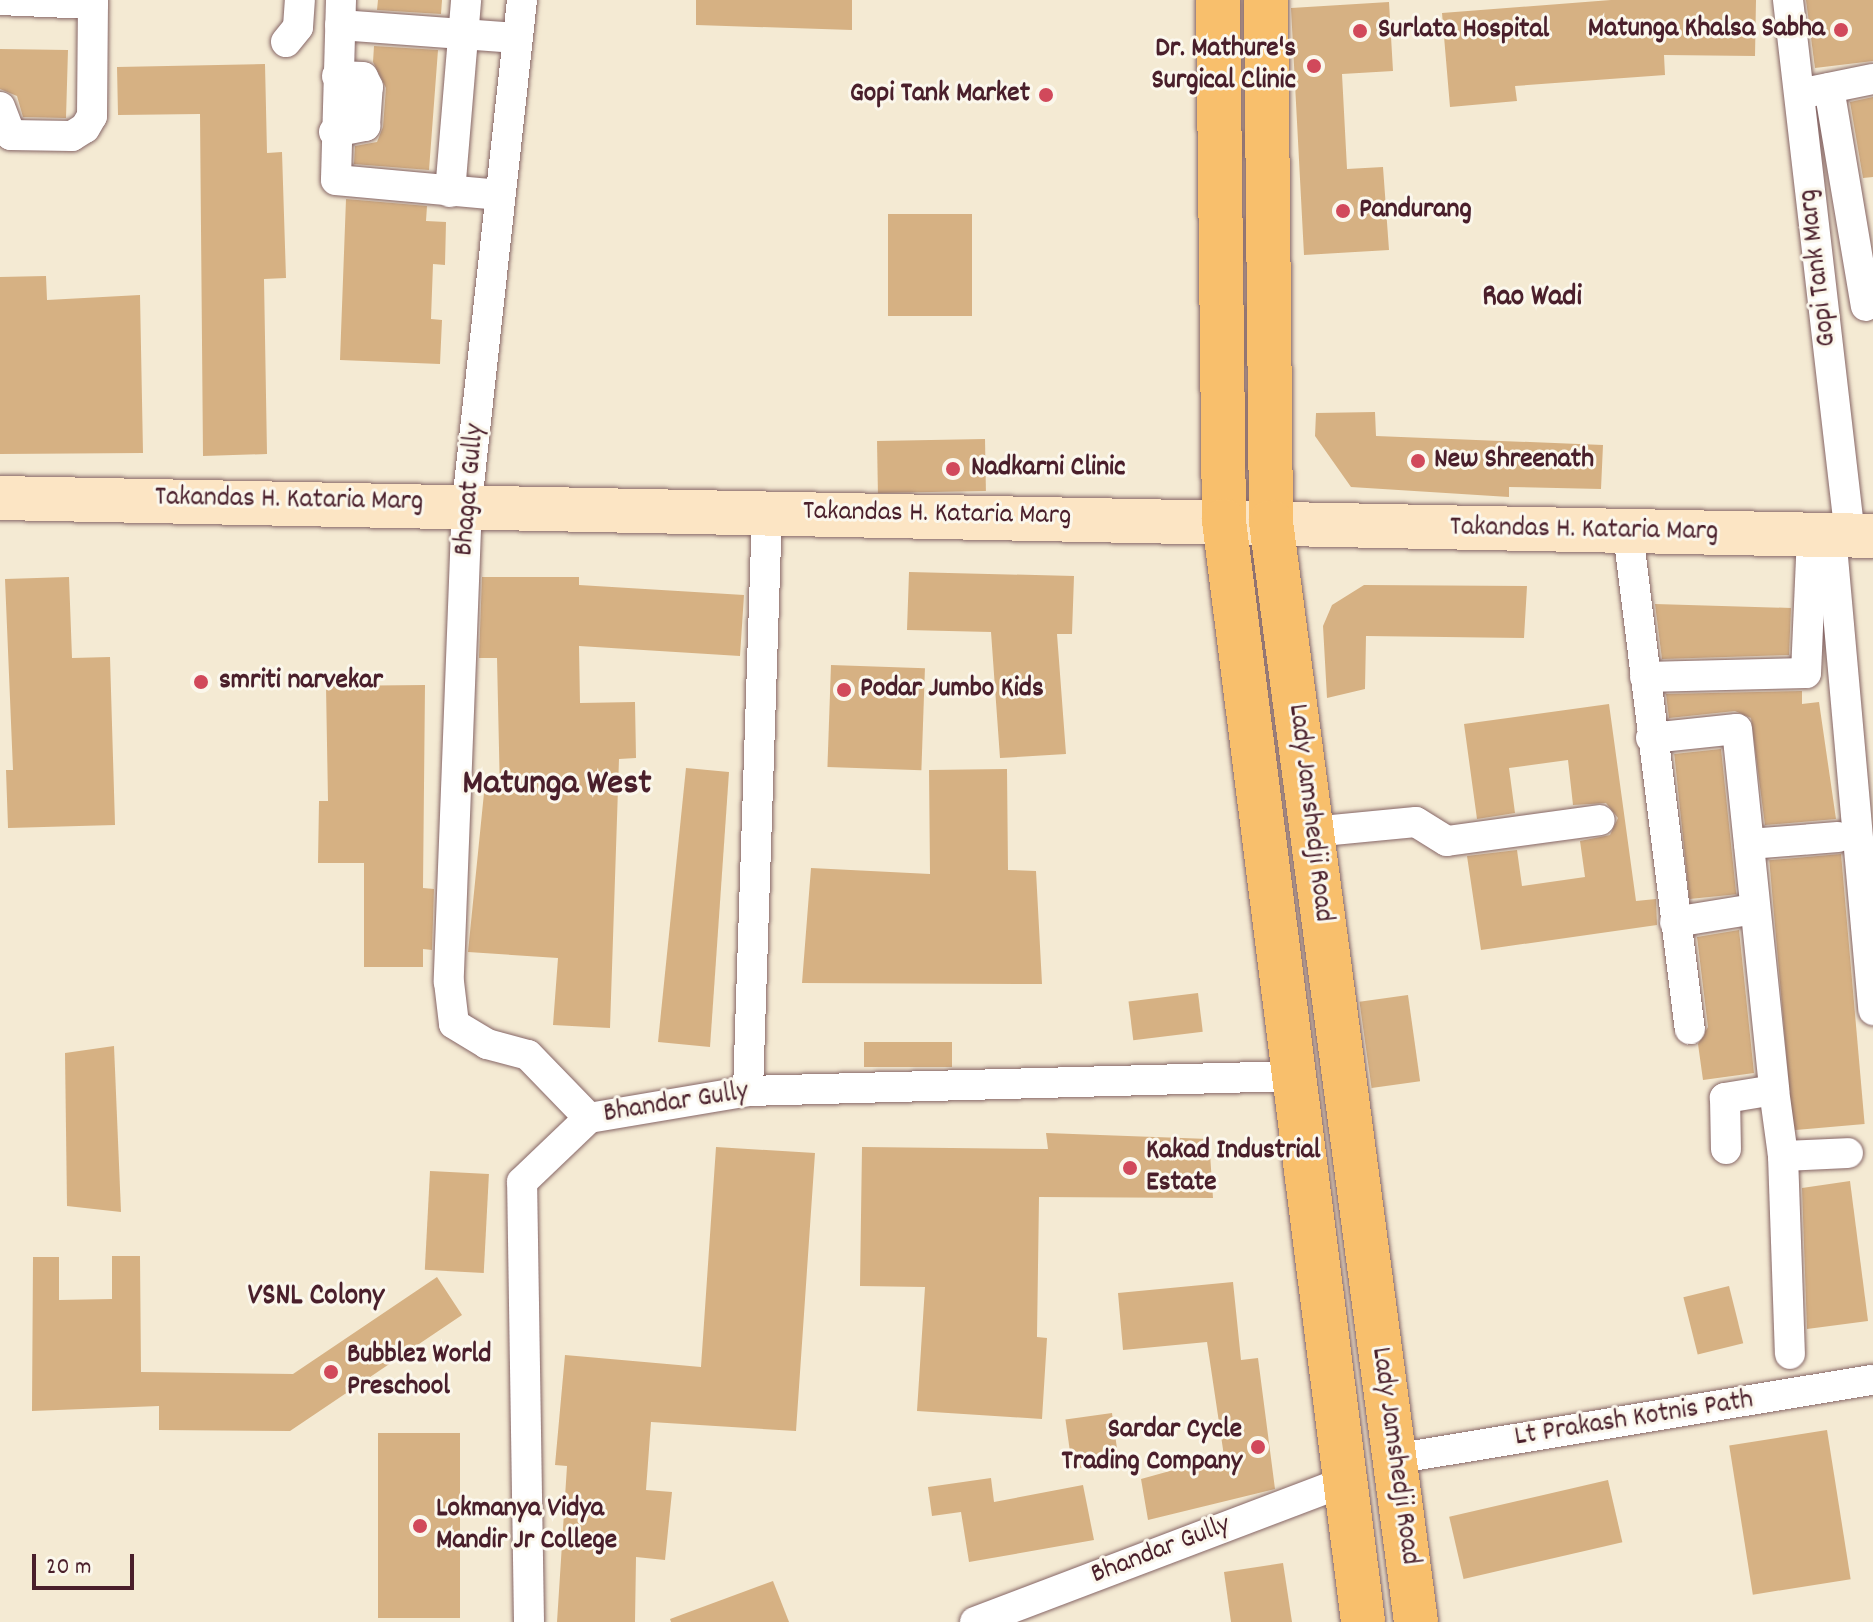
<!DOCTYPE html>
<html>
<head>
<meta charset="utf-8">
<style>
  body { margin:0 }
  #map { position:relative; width:1873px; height:1622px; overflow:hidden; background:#f4ead3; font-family:Dekko,sans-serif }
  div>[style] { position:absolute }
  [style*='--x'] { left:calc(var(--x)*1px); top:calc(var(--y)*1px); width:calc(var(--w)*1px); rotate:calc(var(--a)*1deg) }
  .building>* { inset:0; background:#d6b183; transform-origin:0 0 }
  .roads { filter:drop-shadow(0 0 2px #866666) drop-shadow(0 0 2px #866666) }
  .street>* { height:30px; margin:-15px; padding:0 15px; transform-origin:15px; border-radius:15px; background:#fff }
  .secondary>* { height:44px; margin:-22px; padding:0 22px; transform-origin:22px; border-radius:22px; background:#fce5c4 }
  .primary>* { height:44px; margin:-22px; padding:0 22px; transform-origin:22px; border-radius:22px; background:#f8bf6c }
  .dots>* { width:22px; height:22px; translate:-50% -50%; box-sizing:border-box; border:4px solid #fbf7ec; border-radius:50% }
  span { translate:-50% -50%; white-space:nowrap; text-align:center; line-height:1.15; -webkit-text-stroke:6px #fbf7ec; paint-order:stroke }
  .poi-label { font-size:28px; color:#4a1f2b; font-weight:700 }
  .right { translate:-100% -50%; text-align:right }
  .left { translate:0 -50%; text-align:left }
  .street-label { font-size:28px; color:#4a1f2b }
  .neighbourhood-label { font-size:30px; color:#4a1f2b; font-weight:700 }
  .district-label { font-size:36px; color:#4a1f2b; font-weight:700 }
  .scale { position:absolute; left:32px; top:1554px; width:102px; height:36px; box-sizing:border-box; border:4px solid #4a1f2b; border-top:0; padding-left:10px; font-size:24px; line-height:28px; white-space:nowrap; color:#4a1f2b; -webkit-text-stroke:6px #fbf7ec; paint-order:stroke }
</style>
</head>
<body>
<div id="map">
  <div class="building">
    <i style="clip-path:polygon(378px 0,442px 0,441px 14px,377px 10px)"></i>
    <i style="clip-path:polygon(696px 0,852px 0,852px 30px,696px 25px)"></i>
    <i style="clip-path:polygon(1611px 0,1756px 0,1755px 56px,1664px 55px,1665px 75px,1515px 86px,1517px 101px,1450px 107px,1442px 13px)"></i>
    <i style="clip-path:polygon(1806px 0,1873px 0,1873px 61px,1815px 68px)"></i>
    <i style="clip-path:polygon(1389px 2px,1393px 71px,1342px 74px,1347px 169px,1383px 167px,1389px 250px,1304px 255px,1291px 8px)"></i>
    <i style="clip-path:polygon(374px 46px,438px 50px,429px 170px,354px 164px,355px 146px,377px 142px,383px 127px,386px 88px,373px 62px)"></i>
    <i style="clip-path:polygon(0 49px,68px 50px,66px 118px,23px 117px,17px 96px,0 89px)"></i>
    <i style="clip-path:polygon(265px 64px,267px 153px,282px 152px,286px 278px,264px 279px,267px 454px,203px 456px,200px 114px,118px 115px,117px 67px)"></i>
    <i style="clip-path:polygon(1873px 97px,1873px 177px,1863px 178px,1850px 102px)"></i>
    <i style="clip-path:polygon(346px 199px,427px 206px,426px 221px,446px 222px,445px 265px,433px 264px,431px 319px,442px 320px,440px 364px,340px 360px)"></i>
    <i style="left:888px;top:214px;width:84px;height:102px"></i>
    <i style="clip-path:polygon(46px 276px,47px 300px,140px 295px,143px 453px,0 454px,0 277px)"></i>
    <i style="clip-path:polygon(1375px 412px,1376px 436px,1603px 445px,1601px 489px,1509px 487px,1509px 497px,1351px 487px,1315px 436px,1316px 413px)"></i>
    <i style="left:985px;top:439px;width:52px;height:108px;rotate:89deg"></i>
    <i style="clip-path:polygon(909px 572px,1074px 576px,1072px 634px,1057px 634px,1066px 754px,1000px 758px,991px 632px,907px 630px)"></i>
    <i style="clip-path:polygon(69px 577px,72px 658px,110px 657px,115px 825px,8px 828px,6px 770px,13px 770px,5px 579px)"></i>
    <i style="clip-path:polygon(482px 577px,579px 577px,579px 585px,744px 595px,740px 656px,579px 646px,580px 703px,635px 702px,636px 758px,619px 759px,610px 1028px,553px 1025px,558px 958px,468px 952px,484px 793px,500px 794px,497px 658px,479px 658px)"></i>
    <i style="clip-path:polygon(1364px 585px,1527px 586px,1524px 638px,1366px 636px,1365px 689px,1327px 698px,1323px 626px,1332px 605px)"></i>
    <i style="clip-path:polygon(1655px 604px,1791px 608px,1789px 655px,1662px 659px)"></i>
    <i style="left:831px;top:665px;width:94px;height:102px;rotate:2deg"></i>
    <i style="clip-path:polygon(425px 685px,423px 888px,434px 889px,432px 950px,423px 949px,423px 967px,364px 967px,364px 863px,318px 863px,319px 801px,328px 801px,326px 686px)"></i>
    <i style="clip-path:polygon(1802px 691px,1802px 704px,1819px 702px,1836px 819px,1765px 825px,1751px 718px,1735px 711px,1669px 718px,1666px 694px)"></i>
    <i style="clip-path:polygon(1609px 704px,1636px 901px,1656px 899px,1657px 925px,1481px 950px,1467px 856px,1517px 850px,1522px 886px,1585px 877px,1580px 841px,1610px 835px,1618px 818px,1606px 803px,1573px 805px,1568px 760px,1509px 768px,1515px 813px,1477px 819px,1464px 724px)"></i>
    <i style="left:1721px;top:749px;width:146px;height:47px;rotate:84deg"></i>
    <i style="clip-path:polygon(686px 768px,729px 772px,710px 1047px,658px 1042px)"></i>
    <i style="clip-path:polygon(1007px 769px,1008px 870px,1036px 871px,1042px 984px,802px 983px,811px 868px,930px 874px,929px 770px)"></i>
    <i style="left:1841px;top:854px;width:271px;height:72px;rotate:85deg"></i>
    <i style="clip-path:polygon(1739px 930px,1754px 1073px,1703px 1080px,1698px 1044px,1708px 1027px,1697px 937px)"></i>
    <i style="left:1198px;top:993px;width:39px;height:70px;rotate:83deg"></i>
    <i style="left:1408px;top:995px;width:87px;height:49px;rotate:82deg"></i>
    <i style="left:952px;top:1042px;width:25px;height:88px;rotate:90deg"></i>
    <i style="clip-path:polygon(114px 1046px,121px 1212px,67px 1206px,65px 1053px)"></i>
    <i style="clip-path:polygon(1046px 1133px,1209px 1139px,1213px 1198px,1039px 1197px,1037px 1337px,1047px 1338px,1042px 1419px,917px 1411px,925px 1287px,860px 1286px,862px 1147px,1048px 1149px)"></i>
    <i style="clip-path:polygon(716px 1147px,815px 1153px,796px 1431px,651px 1422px,646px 1490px,672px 1492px,665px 1560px,636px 1557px,635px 1622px,557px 1622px,567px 1466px,555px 1465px,565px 1355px,701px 1367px)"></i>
    <i style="left:430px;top:1171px;width:59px;height:99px;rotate:3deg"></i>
    <i style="clip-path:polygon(1850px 1181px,1868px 1321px,1807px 1329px,1802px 1188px)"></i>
    <i style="clip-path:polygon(112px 1256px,140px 1256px,141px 1372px,293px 1374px,437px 1277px,462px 1315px,290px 1431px,159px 1430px,159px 1406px,32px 1411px,33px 1257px,59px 1257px,59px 1300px,112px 1299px)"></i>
    <i style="clip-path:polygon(1233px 1282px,1241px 1360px,1258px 1358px,1275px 1489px,1148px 1520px,1141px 1479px,1224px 1456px,1207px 1342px,1123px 1350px,1118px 1293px)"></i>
    <i style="left:1729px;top:1286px;width:59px;height:47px;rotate:76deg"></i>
    <i style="left:1112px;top:1413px;width:50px;height:47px;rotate:82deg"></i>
    <i style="left:1827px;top:1430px;width:151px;height:99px;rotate:81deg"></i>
    <i style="left:460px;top:1433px;width:185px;height:82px;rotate:90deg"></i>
    <i style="clip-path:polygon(991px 1478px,994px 1502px,1083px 1485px,1094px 1540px,969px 1562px,961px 1512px,932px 1516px,928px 1487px)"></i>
    <i style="left:1608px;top:1480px;width:64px;height:163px;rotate:77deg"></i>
    <i style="clip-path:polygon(1283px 1563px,1292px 1622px,1231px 1622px,1224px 1572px)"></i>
    <i style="clip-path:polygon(773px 1581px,789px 1622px,671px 1622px,670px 1619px)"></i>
  </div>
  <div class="roads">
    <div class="street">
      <i style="--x:0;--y:0;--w:93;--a:2.5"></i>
      <i style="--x:341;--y:0;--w:180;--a:91.6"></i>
      <i style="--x:336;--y:180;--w:165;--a:5.2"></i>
      <i style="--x:522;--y:0;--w:506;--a:96.24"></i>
      <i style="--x:467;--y:503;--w:479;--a:92.2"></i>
      <i style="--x:449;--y:982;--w:42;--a:83.2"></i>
      <i style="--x:454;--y:1024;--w:39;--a:31"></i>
      <i style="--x:487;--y:1044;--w:42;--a:15"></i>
      <i style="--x:528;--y:1055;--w:88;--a:45.9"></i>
      <i style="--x:1788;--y:0;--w:540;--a:83.4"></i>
      <i style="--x:340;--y:25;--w:177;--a:4.2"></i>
      <i style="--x:286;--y:42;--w:19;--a:-51"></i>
      <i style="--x:298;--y:27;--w:27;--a:-86"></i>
      <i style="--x:1829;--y:88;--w:221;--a:80.4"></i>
      <i style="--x:1809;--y:92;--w:65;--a:-11.5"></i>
      <i style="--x:0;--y:107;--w:30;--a:69"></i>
      <i style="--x:11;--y:135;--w:61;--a:0.9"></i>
      <i style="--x:72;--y:136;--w:15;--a:-32"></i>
      <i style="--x:85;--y:128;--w:14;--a:-60"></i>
      <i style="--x:92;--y:116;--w:116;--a:-89.5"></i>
      <i style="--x:334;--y:132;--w:32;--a:-11"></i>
      <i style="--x:365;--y:126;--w:39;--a:-86"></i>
      <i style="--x:368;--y:87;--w:11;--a:-117"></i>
      <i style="--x:363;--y:77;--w:26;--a:-178"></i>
      <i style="--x:450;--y:192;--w:193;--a:-85.2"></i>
      <i style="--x:1628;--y:533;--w:500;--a:82.9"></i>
      <i style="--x:1831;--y:535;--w:477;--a:84.9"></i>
      <i style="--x:1645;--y:677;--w:161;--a:-1.4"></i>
      <i style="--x:1806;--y:673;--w:138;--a:-87.5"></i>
      <i style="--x:1651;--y:738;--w:86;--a:-6"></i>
      <i style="--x:1737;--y:729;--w:363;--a:84.1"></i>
      <i style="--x:1774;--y:1090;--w:50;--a:170.7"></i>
      <i style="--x:1725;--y:1098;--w:51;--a:88.9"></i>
      <i style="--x:1312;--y:832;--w:104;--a:-5.5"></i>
      <i style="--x:1416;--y:822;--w:36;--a:32"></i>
      <i style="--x:1447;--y:841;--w:154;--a:-7.8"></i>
      <i style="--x:1749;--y:844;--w:89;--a:-4.5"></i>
      <i style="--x:1675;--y:922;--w:80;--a:-9.3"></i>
      <i style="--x:1774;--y:1090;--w:67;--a:82.2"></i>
      <i style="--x:1783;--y:1156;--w:65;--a:-2.6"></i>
      <i style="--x:748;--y:1091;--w:580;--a:-88.12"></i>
      <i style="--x:1783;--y:1156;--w:198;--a:88"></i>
      <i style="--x:1394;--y:1459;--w:485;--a:-9.4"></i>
      <i style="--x:529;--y:1622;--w:440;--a:-90.9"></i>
      <i style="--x:522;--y:1182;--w:93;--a:-43.7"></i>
      <i style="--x:589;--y:1118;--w:161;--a:-9.6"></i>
      <i style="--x:748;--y:1091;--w:548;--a:-1.57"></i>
      <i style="--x:975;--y:1622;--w:399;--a:-20.8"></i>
    </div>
    <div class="secondary">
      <i style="--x:0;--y:498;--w:1873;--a:1.16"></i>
    </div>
    <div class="primary">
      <i style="--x:1218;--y:0;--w:521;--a:89.34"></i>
      <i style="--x:1224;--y:521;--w:1110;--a:82.8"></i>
      <i style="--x:1266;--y:0;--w:522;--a:89.45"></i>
      <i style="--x:1271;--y:522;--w:1110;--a:82.49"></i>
    </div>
  </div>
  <div class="dots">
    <i style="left:1841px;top:30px;background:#d1495b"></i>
    <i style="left:1360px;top:31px;background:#d1495b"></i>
    <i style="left:1314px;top:66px;background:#d1495b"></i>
    <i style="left:1046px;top:95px;background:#d1495b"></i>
    <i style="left:1343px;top:211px;background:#d1495b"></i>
    <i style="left:1418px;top:461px;background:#d1495b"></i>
    <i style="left:953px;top:469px;background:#d1495b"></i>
    <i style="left:201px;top:682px;background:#d1495b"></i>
    <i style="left:844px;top:690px;background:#d1495b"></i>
    <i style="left:1130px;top:1168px;background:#d1495b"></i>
    <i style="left:331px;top:1372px;background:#d1495b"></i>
    <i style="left:1258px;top:1447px;background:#d1495b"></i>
    <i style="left:420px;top:1526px;background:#d1495b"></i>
  </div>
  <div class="poi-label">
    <span class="right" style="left:1825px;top:30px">Matunga Khalsa Sabha</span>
    <span class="left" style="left:1378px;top:31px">Surlata Hospital</span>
    <span class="right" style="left:1296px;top:66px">Dr. Mathure's<br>Surgical Clinic</span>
    <span class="right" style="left:1030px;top:95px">Gopi Tank Market</span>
    <span class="left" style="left:1359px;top:211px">Pandurang</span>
    <span class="left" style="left:1434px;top:461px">New Shreenath</span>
    <span class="left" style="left:971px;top:469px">Nadkarni Clinic</span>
    <span class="left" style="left:219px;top:682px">smriti narvekar</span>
    <span class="left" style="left:860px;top:690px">Podar Jumbo Kids</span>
    <span class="left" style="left:1146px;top:1168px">Kakad Industrial<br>Estate</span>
    <span class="left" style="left:347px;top:1372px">Bubblez World<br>Preschool</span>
    <span class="right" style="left:1242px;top:1447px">Sardar Cycle<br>Trading Company</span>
    <span class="left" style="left:436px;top:1526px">Lokmanya Vidya<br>Mandir Jr College</span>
  </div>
  <div class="street-label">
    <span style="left:1819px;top:268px;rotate:-97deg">Gopi Tank Marg</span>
    <span style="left:471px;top:490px;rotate:-85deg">Bhagat Gully</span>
    <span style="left:289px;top:501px;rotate:1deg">Takandas H. Kataria Marg</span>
    <span style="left:937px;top:515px;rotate:1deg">Takandas H. Kataria Marg</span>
    <span style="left:1584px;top:531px;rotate:1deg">Takandas H. Kataria Marg</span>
    <span style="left:1309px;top:813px;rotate:83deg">Lady Jamshedji Road</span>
    <span style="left:676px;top:1104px;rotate:-9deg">Bhandar Gully</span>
    <span style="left:1634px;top:1420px;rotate:-9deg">Lt Prakash Kotnis Path</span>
    <span style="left:1394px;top:1456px;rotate:82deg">Lady Jamshedji Road</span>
    <span style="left:1161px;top:1551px;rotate:-21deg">Bhandar Gully</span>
  </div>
  <div class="neighbourhood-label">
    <span style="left:1532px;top:299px">Rao Wadi</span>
    <span style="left:316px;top:1298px">VSNL Colony</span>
  </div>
  <div class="district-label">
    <span style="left:557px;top:786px">Matunga West</span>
  </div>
  <div class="scale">20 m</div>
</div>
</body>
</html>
